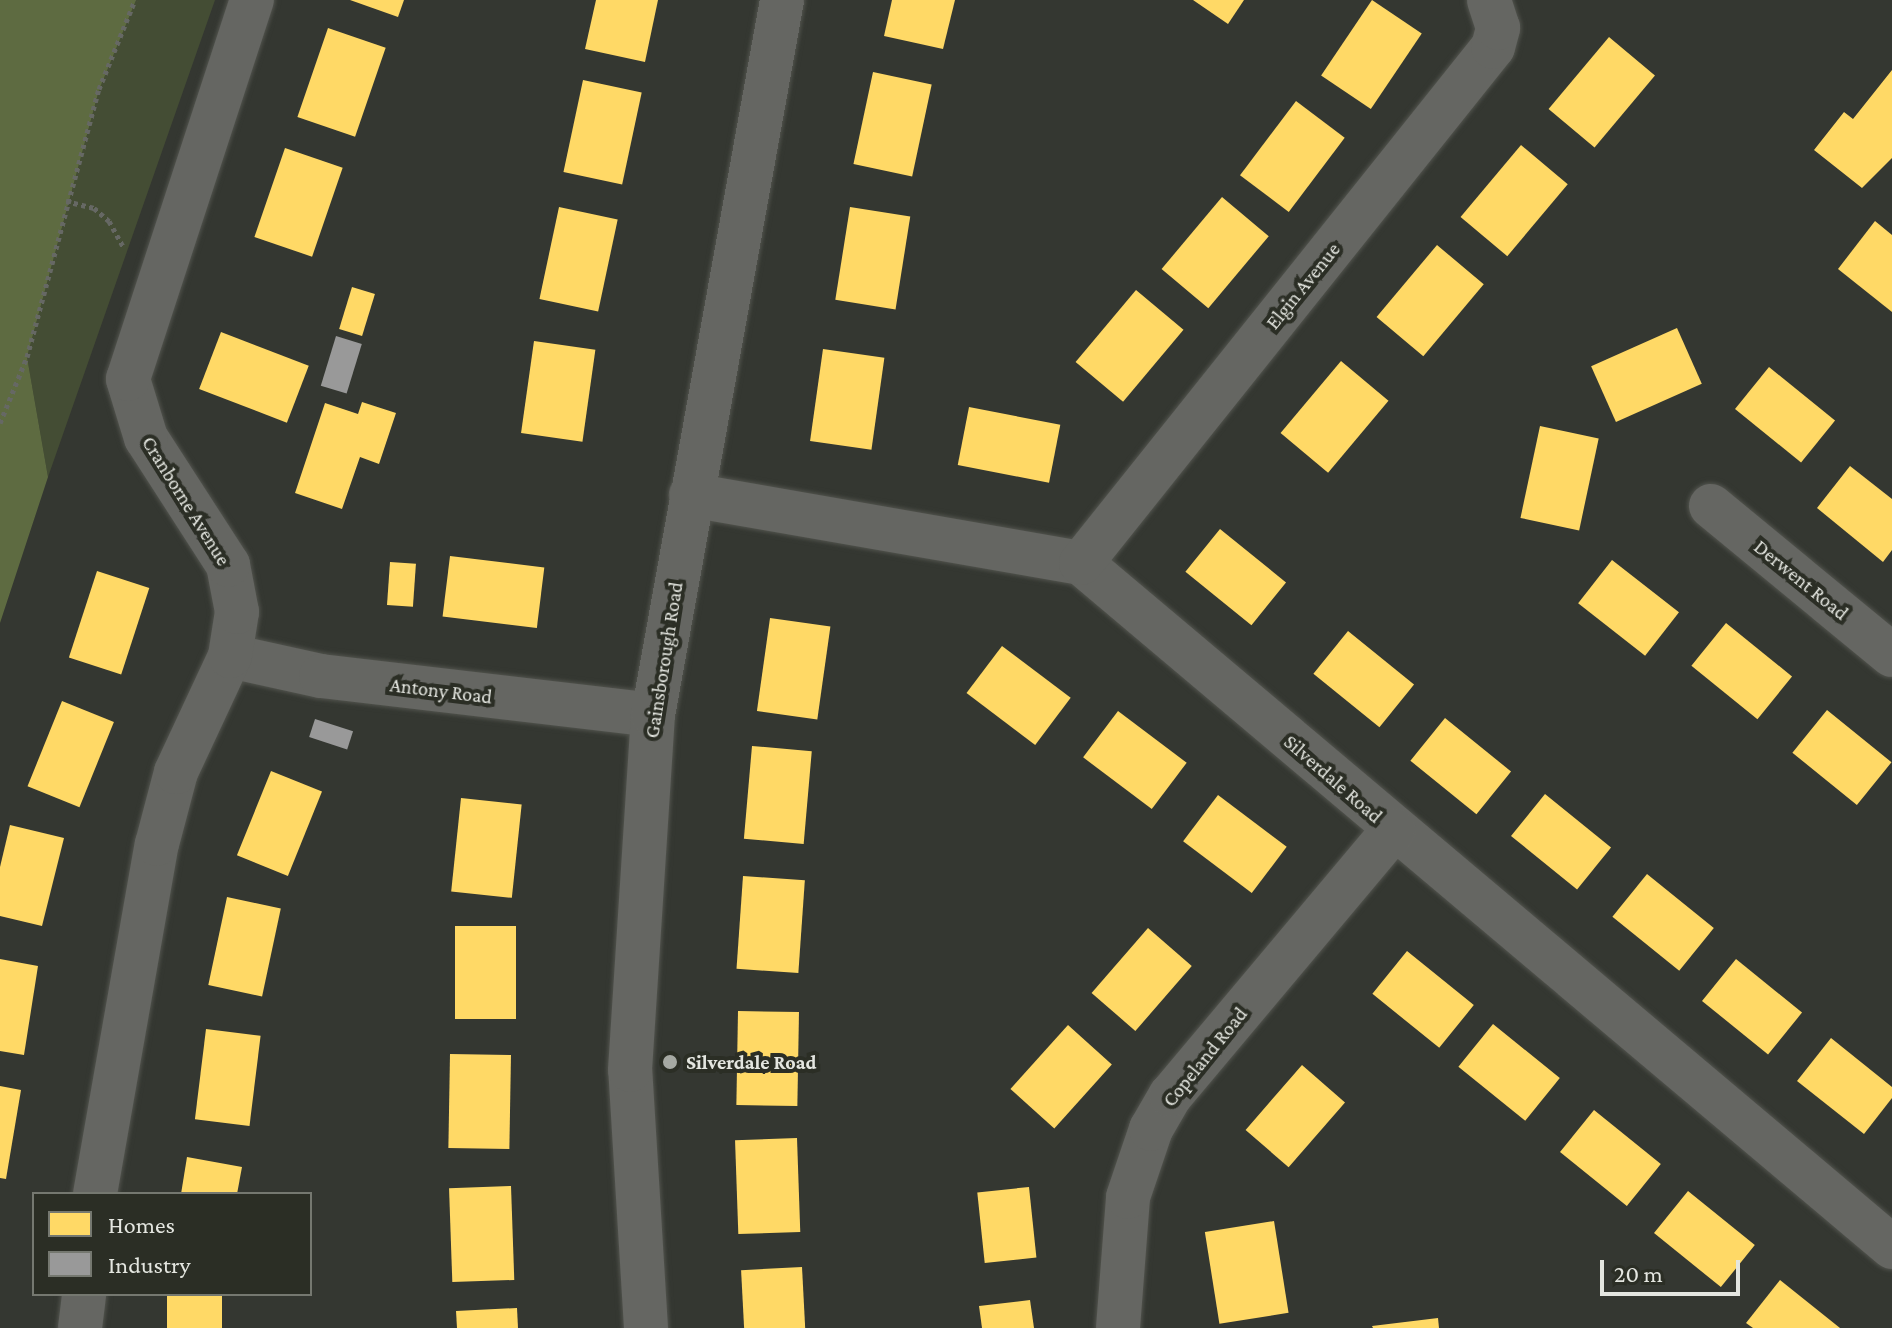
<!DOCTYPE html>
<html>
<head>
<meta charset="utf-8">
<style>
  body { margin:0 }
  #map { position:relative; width:1892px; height:1328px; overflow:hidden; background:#343731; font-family:"Crimson Pro",serif }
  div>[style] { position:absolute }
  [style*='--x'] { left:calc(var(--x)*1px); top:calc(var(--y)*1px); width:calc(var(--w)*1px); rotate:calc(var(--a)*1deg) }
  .green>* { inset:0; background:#444d34 }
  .forest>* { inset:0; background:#5e6b41 }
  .homes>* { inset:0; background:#ffd966; transform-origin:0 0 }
  .industry>* { inset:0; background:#999; transform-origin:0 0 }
  .path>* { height:5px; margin-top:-2.5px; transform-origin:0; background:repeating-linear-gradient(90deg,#666864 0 4px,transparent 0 8px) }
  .roads { filter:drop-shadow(0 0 2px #51534d) drop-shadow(0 0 2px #51534d) }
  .minor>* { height:44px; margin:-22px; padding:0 22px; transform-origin:22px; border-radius:22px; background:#656662 }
  .tertiary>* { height:44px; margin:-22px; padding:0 22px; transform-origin:22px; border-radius:22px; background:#656662 }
  .dots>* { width:22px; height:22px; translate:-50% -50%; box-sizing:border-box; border:4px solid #2b2e25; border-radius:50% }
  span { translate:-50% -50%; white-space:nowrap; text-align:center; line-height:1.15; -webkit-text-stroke:8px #2b2e25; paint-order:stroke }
  .street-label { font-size:20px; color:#e4e6e0 }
  .poi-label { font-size:20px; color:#e4e6e0; font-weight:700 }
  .left { translate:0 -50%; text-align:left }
  .legend { position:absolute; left:32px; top:1192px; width:280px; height:104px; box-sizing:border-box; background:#2b2e25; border:2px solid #757870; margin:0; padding:10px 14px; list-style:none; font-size:24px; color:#e4e6e0 }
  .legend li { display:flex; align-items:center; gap:16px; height:40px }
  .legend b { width:40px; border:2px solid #757870 }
  .scale { position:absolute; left:1600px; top:1260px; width:140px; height:36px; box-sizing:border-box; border:4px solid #e4e6e0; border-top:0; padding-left:10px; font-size:24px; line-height:28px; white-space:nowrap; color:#e4e6e0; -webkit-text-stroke:6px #2b2e25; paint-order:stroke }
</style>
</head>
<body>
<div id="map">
  <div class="green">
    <i style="clip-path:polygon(135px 0,215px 0,48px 477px,27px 357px,99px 90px)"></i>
  </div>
  <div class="forest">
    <i style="clip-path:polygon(0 0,136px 0,99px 90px,27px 357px,48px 477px,0 623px)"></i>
  </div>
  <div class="homes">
    <i style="clip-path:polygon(350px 0,404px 0,398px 17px)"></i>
    <i style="clip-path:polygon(596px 0,658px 0,645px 62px,585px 49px)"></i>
    <i style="clip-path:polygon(892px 0,955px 0,943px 49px,884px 36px)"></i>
    <i style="clip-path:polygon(1193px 0,1244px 0,1228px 24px)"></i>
    <i style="left:1372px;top:0;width:60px;height:91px;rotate:34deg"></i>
    <i style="left:328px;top:28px;width:61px;height:94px;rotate:19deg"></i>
    <i style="left:1609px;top:37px;width:60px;height:94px;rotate:40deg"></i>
    <i style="clip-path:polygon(1892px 70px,1892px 158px,1862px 188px,1814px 150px,1844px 112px,1853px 119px)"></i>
    <i style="left:873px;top:72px;width:60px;height:94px;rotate:12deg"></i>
    <i style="left:583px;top:80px;width:60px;height:94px;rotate:12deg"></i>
    <i style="left:1296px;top:101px;width:61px;height:93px;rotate:37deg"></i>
    <i style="left:1521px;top:145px;width:61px;height:94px;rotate:40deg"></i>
    <i style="left:285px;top:148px;width:61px;height:94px;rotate:19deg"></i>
    <i style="left:1222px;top:197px;width:61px;height:94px;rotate:40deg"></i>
    <i style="left:559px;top:207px;width:60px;height:94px;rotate:12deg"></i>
    <i style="left:850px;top:207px;width:61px;height:94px;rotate:9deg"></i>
    <i style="clip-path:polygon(1875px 221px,1892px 235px,1892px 312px,1838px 269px)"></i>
    <i style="left:1437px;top:245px;width:61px;height:94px;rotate:40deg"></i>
    <i style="left:352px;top:287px;width:24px;height:44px;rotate:17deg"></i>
    <i style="left:1136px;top:290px;width:62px;height:94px;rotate:40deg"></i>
    <i style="left:1677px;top:328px;width:61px;height:94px;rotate:66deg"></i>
    <i style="left:221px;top:332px;width:94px;height:61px;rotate:21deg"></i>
    <i style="left:534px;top:341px;width:62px;height:93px;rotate:8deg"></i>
    <i style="left:823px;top:349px;width:62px;height:93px;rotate:8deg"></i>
    <i style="left:1341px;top:361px;width:62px;height:94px;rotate:40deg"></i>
    <i style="left:1769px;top:367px;width:85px;height:54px;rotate:39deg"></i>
    <i style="clip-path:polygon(362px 402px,396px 413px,379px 464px,360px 457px,342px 509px,295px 493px,325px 403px,358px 414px)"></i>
    <i style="left:969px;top:407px;width:93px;height:59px;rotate:11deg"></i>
    <i style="left:1540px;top:426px;width:60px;height:94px;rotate:12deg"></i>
    <i style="clip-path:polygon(1850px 466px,1892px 499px,1892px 550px,1883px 562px,1817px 508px)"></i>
    <i style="left:1220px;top:529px;width:85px;height:55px;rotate:39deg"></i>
    <i style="left:450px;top:556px;width:95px;height:61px;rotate:7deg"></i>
    <i style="left:1612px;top:560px;width:85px;height:55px;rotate:38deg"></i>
    <i style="left:390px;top:562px;width:26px;height:43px;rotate:4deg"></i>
    <i style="left:97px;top:571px;width:55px;height:91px;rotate:18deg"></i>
    <i style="left:770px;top:618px;width:61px;height:94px;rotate:8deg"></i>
    <i style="left:1726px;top:623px;width:85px;height:55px;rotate:39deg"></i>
    <i style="left:1348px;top:631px;width:85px;height:55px;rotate:39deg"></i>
    <i style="left:1002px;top:646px;width:86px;height:59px;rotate:37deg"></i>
    <i style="left:62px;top:701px;width:56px;height:92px;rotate:22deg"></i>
    <i style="left:1827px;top:710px;width:83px;height:55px;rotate:39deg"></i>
    <i style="left:1118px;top:711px;width:86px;height:58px;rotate:37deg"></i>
    <i style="left:1445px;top:718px;width:85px;height:55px;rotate:39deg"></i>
    <i style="left:752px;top:746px;width:60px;height:93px;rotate:5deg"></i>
    <i style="left:271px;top:771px;width:55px;height:91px;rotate:22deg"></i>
    <i style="left:1545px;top:794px;width:85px;height:54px;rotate:39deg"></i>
    <i style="left:1218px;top:795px;width:86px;height:58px;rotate:37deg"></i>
    <i style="left:461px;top:798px;width:61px;height:94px;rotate:6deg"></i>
    <i style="clip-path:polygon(10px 825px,64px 838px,42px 926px,0 916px,0 867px)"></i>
    <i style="left:1647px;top:874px;width:86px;height:55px;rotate:39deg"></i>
    <i style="left:743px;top:876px;width:62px;height:93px;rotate:4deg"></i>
    <i style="left:227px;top:897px;width:55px;height:90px;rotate:12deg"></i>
    <i style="left:455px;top:926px;width:61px;height:93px"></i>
    <i style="left:1148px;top:928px;width:58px;height:86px;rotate:41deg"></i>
    <i style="left:1407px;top:951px;width:86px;height:55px;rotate:39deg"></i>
    <i style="clip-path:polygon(0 959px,38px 966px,24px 1055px,0 1051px)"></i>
    <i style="left:1736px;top:959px;width:85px;height:54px;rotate:39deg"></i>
    <i style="left:738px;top:1011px;width:61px;height:94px;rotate:1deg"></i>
    <i style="left:1493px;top:1024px;width:86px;height:55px;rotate:39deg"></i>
    <i style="left:1068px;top:1025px;width:59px;height:86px;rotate:42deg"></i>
    <i style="left:206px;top:1029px;width:55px;height:91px;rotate:7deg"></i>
    <i style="clip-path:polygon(1831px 1038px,1892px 1087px,1892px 1098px,1864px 1134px,1797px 1081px)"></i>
    <i style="left:450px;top:1054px;width:61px;height:94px;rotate:1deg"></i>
    <i style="left:1302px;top:1065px;width:57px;height:86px;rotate:41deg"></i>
    <i style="clip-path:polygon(0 1086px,21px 1090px,6px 1179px,0 1178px)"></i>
    <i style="left:1594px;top:1110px;width:86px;height:54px;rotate:39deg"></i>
    <i style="left:797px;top:1138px;width:94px;height:62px;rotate:88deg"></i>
    <i style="clip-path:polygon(187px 1157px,242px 1167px,237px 1194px,181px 1194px)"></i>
    <i style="left:511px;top:1186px;width:94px;height:62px;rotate:88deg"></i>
    <i style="left:1029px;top:1187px;width:71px;height:52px;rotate:84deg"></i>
    <i style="left:1688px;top:1191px;width:86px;height:54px;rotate:39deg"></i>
    <i style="left:1274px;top:1221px;width:93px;height:70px;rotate:81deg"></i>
    <i style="left:802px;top:1267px;width:61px;height:61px;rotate:87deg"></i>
    <i style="clip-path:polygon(1780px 1280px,1840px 1328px,1753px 1328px,1746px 1323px)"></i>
    <i style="left:167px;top:1294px;width:55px;height:34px"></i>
    <i style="clip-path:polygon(1030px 1300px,1034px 1328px,982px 1328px,979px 1306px)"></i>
    <i style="clip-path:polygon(517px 1308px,518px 1328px,457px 1328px,456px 1311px)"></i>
    <i style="clip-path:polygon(1438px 1318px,1439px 1328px,1373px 1328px,1372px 1326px)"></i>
  </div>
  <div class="industry">
    <i style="left:336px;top:336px;width:27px;height:52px;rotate:17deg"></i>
    <i style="left:315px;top:719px;width:40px;height:19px;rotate:18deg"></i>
  </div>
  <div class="path">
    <i style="--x:66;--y:201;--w:29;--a:14"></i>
    <i style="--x:94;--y:208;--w:20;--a:41"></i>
    <i style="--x:109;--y:221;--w:29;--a:61"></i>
    <i style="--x:0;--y:423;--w:71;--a:-67.8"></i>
    <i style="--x:27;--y:357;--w:278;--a:-75"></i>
    <i style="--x:99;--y:89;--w:96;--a:-68"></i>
  </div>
  <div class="roads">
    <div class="minor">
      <i style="--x:691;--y:495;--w:396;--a:9.9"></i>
      <i style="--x:1081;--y:563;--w:1061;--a:40.14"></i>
      <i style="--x:1711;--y:506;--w:234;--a:39.5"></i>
      <i style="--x:1081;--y:563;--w:660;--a:-51.39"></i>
      <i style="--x:1493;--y:47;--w:20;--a:-75"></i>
      <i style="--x:1498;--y:28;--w:29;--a:-108"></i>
      <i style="--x:230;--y:656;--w:93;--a:12.4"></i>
      <i style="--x:321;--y:676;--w:334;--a:6.7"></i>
      <i style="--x:95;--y:1194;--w:355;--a:-80"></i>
      <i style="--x:157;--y:844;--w:74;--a:-75.2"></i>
      <i style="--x:176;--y:772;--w:128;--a:-65"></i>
      <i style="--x:230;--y:656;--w:45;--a:-81"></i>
      <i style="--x:237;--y:612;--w:48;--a:-100.8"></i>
      <i style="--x:228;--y:565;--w:151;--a:-122.8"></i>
      <i style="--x:146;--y:438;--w:62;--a:-107"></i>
      <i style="--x:128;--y:379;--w:399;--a:-71.9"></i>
      <i style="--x:80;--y:1328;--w:34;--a:-83"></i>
      <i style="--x:1118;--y:1328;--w:131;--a:-85.6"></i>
      <i style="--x:1128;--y:1197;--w:72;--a:-71.3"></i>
      <i style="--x:1151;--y:1129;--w:39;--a:-60"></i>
      <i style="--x:1171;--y:1095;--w:346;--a:-50"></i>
    </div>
    <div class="tertiary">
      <i style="--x:646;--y:1328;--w:258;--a:-93.5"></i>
      <i style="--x:630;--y:1070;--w:356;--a:-86.3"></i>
      <i style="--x:653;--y:715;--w:727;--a:-79.77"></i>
    </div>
  </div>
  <div class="dots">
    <i style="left:670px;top:1062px;background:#a6a9a3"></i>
  </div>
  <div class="street-label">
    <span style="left:1303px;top:286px;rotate:-51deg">Elgin Avenue</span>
    <span style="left:186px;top:501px;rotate:58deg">Cranborne Avenue</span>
    <span style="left:1801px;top:580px;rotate:39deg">Derwent Road</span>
    <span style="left:664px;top:660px;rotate:-81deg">Gainsborough Road</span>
    <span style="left:441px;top:691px;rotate:7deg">Antony Road</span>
    <span style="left:1333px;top:779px;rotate:41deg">Silverdale Road</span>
    <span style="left:1205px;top:1057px;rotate:-51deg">Copeland Road</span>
  </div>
  <div class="poi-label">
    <span class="left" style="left:686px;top:1062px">Silverdale Road</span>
  </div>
  <ul class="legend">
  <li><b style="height:22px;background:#ffd966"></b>Homes</li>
  <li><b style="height:22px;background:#999"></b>Industry</li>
  </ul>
  <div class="scale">20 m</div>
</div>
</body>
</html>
